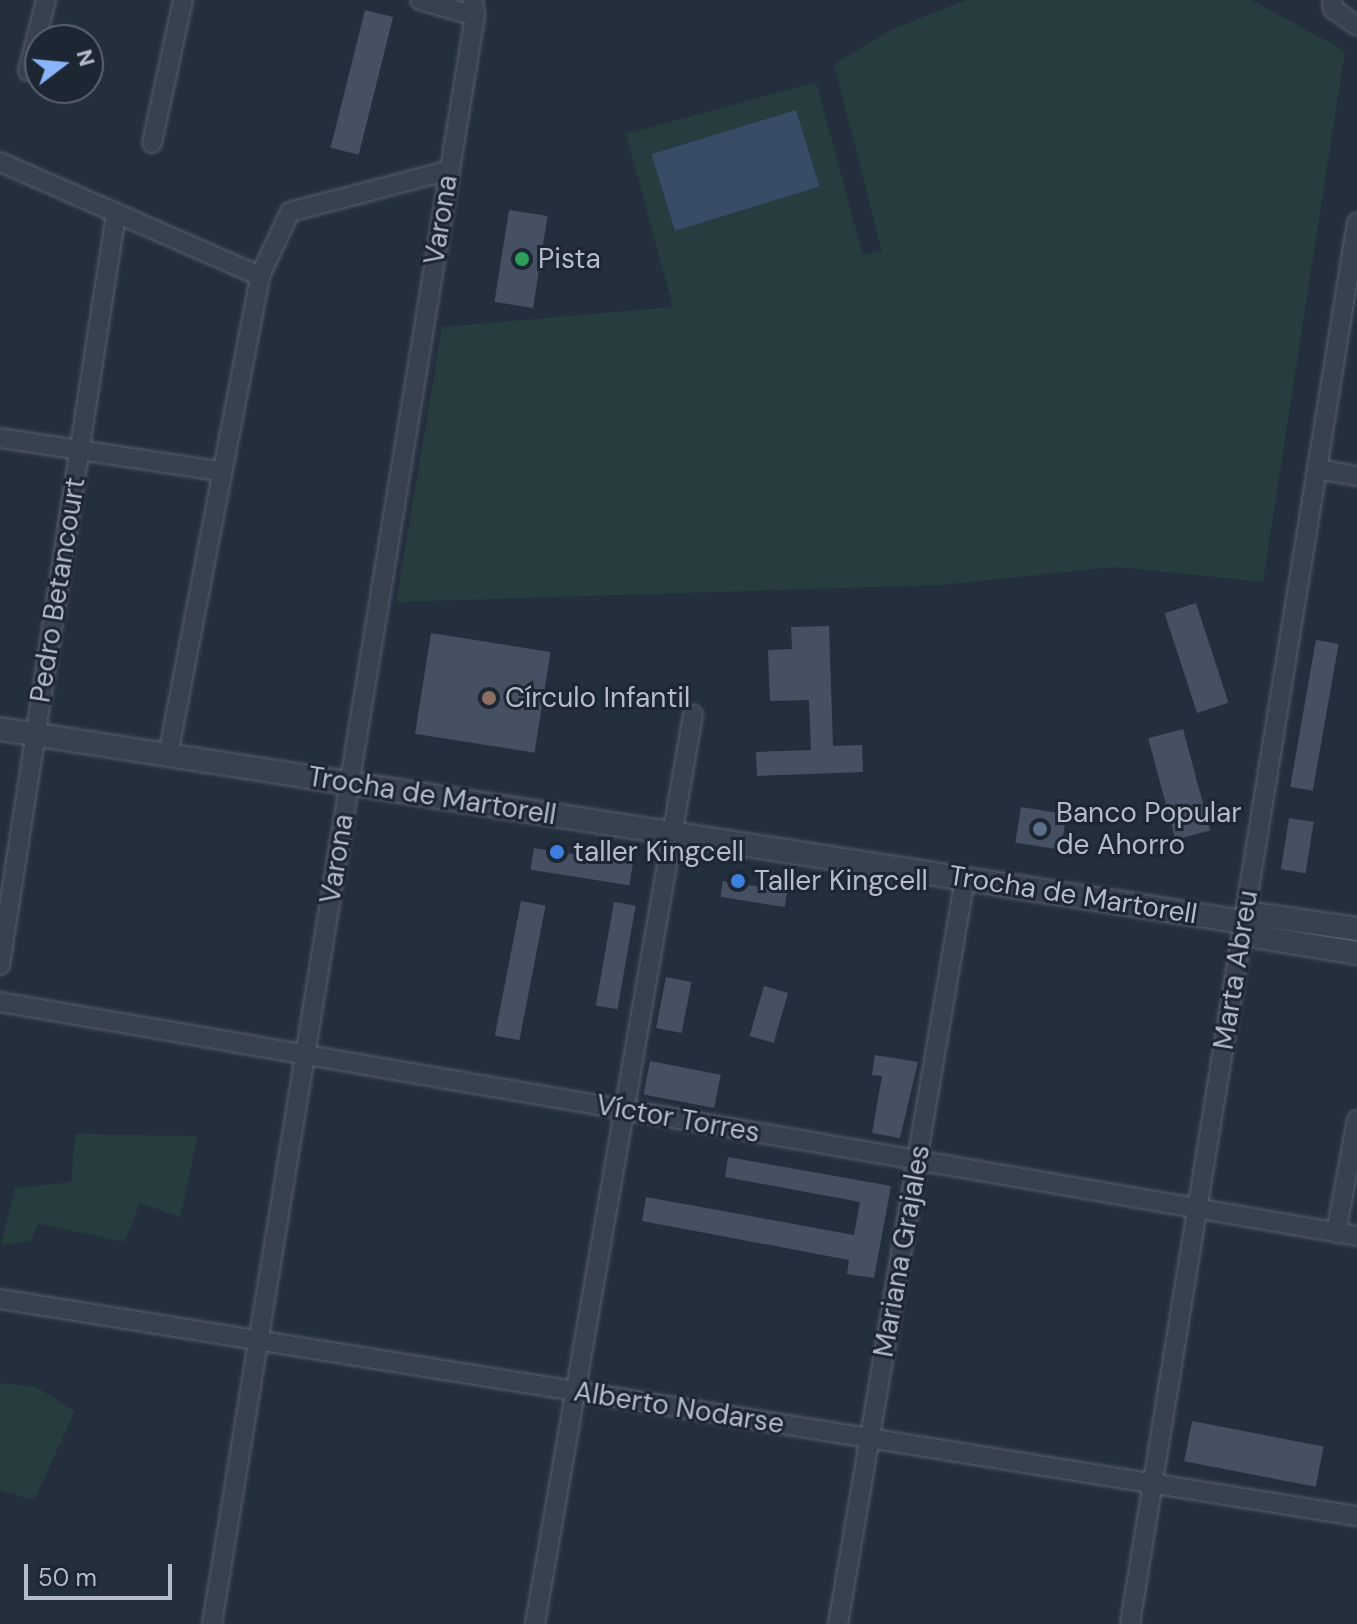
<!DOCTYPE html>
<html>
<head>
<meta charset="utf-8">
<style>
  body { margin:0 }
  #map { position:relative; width:1357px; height:1624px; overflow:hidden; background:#242f3e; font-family:"DM Sans",sans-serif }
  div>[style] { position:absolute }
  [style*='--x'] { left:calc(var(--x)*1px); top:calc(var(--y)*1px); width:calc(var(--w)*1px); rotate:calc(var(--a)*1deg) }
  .green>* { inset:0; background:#263c3f }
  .water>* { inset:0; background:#394c67; transform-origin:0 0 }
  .building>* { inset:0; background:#455162; transform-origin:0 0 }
  .roads { filter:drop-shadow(0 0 2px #565f6c) drop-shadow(0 0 2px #565f6c) }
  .minor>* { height:18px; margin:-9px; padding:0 9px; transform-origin:9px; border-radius:9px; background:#38414e }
  .tertiary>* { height:22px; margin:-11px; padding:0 11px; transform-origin:11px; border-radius:11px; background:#38414e }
  .dots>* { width:22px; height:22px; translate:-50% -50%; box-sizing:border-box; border:4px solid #1d2633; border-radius:50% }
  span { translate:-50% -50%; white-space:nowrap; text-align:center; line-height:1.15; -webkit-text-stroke:6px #1d2633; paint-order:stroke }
  .street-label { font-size:28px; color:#b4bcc9 }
  .poi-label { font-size:28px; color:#b4bcc9 }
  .left { translate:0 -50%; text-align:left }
  .north { position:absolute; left:24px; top:24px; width:80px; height:80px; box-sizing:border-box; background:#1d2633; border:2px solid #59626f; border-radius:50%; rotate:74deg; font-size:22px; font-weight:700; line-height:32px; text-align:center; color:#b4bcc9 }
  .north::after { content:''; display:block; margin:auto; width:28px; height:36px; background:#8ab4f8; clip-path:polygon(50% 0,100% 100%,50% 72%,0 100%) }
  .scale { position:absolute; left:24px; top:1564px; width:148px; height:36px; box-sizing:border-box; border:4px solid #b4bcc9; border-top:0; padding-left:10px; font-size:24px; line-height:28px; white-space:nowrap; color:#b4bcc9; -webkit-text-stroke:6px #1d2633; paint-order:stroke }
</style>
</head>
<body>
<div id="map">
  <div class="green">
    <i style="clip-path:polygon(967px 0,1251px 0,1345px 51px,1263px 582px,1116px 567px,941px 585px,396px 602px,442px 327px,673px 307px,626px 134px,816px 82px,863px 255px,882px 251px,834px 64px,893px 29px)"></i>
    <i style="clip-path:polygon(75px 1134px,198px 1136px,180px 1217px,140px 1203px,124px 1242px,39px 1224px,30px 1241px,1px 1245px,15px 1188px,71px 1182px)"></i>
    <i style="clip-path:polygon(0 1383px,36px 1387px,75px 1411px,34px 1500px,0 1490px)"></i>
  </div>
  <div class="water">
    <i style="left:796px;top:110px;width:80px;height:151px;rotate:73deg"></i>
  </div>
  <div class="building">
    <i style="left:365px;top:10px;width:29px;height:142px;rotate:14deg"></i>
    <i style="left:509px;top:210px;width:39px;height:93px;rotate:9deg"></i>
    <i style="left:1196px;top:603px;width:105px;height:33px;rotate:72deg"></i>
    <i style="clip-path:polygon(829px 626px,833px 746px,862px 745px,863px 772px,757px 776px,756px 752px,811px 750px,809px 700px,770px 701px,768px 650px,792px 649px,791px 627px)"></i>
    <i style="left:431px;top:633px;width:121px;height:102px;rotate:9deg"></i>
    <i style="left:1316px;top:640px;width:23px;height:149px;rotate:10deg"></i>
    <i style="left:1183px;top:729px;width:105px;height:36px;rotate:75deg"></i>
    <i style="left:1021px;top:807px;width:46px;height:36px;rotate:9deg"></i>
    <i style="left:1289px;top:818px;width:25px;height:52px;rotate:9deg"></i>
    <i style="left:534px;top:848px;width:100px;height:22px;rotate:9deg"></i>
    <i style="left:723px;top:881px;width:65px;height:16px;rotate:9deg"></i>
    <i style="left:521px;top:901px;width:25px;height:137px;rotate:11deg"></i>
    <i style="left:614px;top:902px;width:22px;height:105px;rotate:10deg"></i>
    <i style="left:666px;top:977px;width:26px;height:52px;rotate:11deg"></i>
    <i style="left:764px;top:986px;width:25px;height:52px;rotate:16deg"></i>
    <i style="clip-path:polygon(875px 1055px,918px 1062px,900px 1138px,872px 1133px,882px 1076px,872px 1075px)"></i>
    <i style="left:650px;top:1061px;width:72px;height:34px;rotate:11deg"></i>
    <i style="clip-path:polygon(728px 1157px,891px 1186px,874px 1278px,847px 1274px,849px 1260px,642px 1221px,646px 1197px,854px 1235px,860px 1202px,725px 1177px)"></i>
    <i style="left:1192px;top:1421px;width:134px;height:41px;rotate:11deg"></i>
  </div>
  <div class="roads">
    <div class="minor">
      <i style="--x:420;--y:0;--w:57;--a:16.2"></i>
      <i style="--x:1332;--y:0;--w:9;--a:84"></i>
      <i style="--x:1333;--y:9;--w:29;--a:35"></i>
      <i style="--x:28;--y:71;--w:73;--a:-75.8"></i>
      <i style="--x:152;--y:143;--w:146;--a:-77.8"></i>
      <i style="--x:0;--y:162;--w:284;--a:23.7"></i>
      <i style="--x:0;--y:438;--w:221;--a:8.6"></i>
      <i style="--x:1317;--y:469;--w:41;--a:9.9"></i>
      <i style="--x:168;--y:755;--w:488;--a:-79.1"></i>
      <i style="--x:260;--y:276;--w:71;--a:-64.9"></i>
      <i style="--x:290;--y:212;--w:165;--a:-14.7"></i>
      <i style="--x:0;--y:965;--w:760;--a:-81.22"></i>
      <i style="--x:0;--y:1002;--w:1377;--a:9.78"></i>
      <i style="--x:1336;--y:1233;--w:115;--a:-79.5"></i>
      <i style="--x:0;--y:1299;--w:1374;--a:9.09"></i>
      <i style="--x:212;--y:1624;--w:1629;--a:-80.71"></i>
      <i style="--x:475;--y:16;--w:16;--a:-97"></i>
      <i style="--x:535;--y:1624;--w:923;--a:-80.14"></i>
      <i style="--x:838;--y:1624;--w:756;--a:-80.33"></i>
      <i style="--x:1130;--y:1624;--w:1420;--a:-80.8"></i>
    </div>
    <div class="tertiary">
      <i style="--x:0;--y:729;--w:1259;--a:8.82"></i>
      <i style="--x:1244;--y:922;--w:17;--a:-24"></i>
      <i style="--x:1260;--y:915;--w:98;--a:8.2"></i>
      <i style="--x:1244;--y:922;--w:21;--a:45"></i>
      <i style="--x:1259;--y:937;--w:99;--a:9.3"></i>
    </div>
  </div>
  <div class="dots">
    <i style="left:522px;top:259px;background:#2e9e5b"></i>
    <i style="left:489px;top:698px;background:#8d6e63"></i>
    <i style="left:1040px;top:829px;background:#5c6f8a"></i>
    <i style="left:557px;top:852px;background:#3f7fe0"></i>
    <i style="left:738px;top:881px;background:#3f7fe0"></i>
  </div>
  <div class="street-label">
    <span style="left:441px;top:220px;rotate:-81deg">Varona</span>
    <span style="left:58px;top:590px;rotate:-81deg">Pedro Betancourt</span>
    <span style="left:432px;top:796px;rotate:9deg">Trocha de Martorell</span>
    <span style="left:337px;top:859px;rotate:-81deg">Varona</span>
    <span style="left:1073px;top:895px;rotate:9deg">Trocha de Martorell</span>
    <span style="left:1236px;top:970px;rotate:-81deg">Marta Abreu</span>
    <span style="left:678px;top:1119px;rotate:10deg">Víctor Torres</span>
    <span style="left:902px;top:1251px;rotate:-80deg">Mariana Grajales</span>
    <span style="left:679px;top:1408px;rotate:9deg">Alberto Nodarse</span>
  </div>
  <div class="poi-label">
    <span class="left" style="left:538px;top:259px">Pista</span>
    <span class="left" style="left:505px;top:698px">Círculo Infantil</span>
    <span class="left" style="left:1056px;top:829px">Banco Popular<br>de Ahorro</span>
    <span class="left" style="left:573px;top:852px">taller Kingcell</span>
    <span class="left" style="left:754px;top:881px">Taller Kingcell</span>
  </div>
  <div class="north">N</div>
  <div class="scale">50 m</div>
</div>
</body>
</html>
